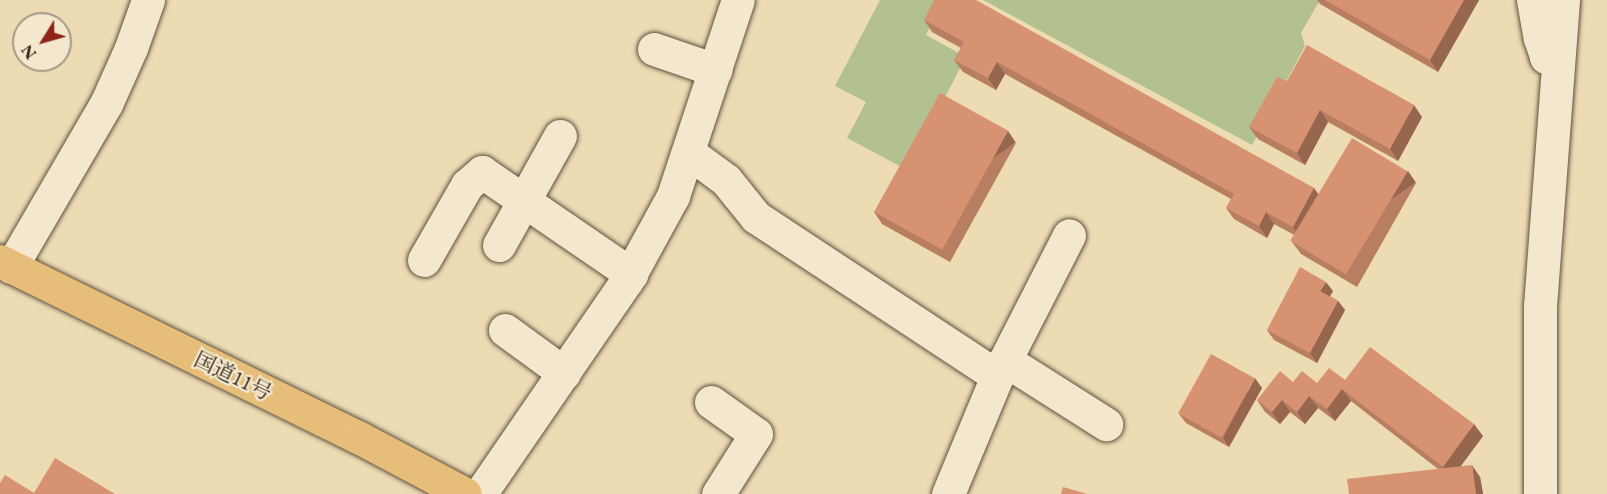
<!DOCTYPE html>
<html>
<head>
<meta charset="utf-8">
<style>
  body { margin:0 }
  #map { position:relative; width:1607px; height:494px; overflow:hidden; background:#ecdbb3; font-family:"EB Garamond","Noto Serif JP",serif }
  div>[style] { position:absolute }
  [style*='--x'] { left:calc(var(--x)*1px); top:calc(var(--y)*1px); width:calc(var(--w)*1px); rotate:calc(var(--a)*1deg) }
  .green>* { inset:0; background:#b3c190 }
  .roads { filter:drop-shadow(0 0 2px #5f5140) drop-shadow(0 0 2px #5f5140) }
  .minor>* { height:33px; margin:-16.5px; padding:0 16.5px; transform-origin:16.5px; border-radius:16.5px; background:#f3e8ce }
  .highway>* { height:33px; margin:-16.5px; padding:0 16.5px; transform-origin:16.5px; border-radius:16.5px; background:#e6be7a }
  .wall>* { inset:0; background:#b87e61 }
  .shaded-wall>* { inset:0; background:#96664f; transform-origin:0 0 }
  .building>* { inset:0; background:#d69271; transform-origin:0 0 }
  span { translate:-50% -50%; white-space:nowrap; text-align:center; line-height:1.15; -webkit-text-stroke:4.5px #f3e8ce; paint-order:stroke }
  .street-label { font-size:21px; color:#302319 }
  .north { position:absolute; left:12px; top:12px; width:60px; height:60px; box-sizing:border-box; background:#f3e8ce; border:2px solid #a59986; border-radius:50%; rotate:233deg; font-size:16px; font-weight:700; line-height:24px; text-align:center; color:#302319 }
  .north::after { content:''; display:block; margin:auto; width:21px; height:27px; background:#8f2418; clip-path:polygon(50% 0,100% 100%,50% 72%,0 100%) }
</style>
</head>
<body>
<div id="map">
  <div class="green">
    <i style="clip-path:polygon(880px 0,944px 0,926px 35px,966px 57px,907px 170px,847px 138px,866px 102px,835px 86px)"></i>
    <i style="clip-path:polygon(983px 0,1320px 0,1301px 33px,1305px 46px,1252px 145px)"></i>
  </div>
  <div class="roads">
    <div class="minor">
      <i style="--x:1533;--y:0;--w:39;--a:80"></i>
      <i style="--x:1540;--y:38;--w:20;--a:72"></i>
      <i style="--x:1546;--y:57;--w:12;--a:14"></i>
      <i style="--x:654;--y:49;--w:65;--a:19"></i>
      <i style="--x:688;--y:152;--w:47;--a:36.4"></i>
      <i style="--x:726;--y:180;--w:48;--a:51"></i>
      <i style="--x:756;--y:217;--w:289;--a:33.4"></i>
      <i style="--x:499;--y:245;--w:125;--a:-60.8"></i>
      <i style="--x:424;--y:260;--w:86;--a:-60.2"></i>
      <i style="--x:467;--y:185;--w:20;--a:-41"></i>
      <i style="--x:482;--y:172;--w:181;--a:34.4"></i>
      <i style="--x:11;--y:267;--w:189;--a:-59.8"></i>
      <i style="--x:106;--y:104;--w:61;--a:-65.9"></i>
      <i style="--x:131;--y:48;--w:51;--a:-70.5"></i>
      <i style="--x:505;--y:330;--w:73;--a:36.1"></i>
      <i style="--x:1005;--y:360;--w:120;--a:32.4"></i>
      <i style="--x:711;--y:402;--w:55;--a:35.4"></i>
      <i style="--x:756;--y:434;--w:71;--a:122.3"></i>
      <i style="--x:480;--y:494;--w:260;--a:-55.5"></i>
      <i style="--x:627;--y:280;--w:96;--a:-61.3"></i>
      <i style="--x:673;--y:196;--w:206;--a:-71.7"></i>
      <i style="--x:948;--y:494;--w:128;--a:-67.4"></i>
      <i style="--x:997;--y:376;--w:158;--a:-62.9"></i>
      <i style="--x:1540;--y:494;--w:188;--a:-90"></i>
      <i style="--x:1540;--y:306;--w:307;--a:-85.7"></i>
    </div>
    <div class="highway">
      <i style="--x:0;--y:261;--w:399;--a:26.2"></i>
      <i style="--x:358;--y:437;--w:121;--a:28"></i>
    </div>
  </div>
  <div class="wall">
    <i style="clip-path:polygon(1317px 0,1479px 0,1438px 72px,1320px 4px)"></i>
    <i style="clip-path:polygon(924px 20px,1314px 188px,1319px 195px,1416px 183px,1357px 287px,1301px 254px,1292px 242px,1296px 236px,1274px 224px,1267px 238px,1234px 219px,1226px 208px,1231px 199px,1005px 74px,996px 90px,963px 72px,954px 60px,961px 48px,932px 32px)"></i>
    <i style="clip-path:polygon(1287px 81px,1422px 117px,1398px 161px,1328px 122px,1305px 165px,1258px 139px,1249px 127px)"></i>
    <i style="clip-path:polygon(1016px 143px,950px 262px,882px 224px,874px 212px)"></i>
    <i style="clip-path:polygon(1333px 291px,1330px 296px,1338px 301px,1345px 310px,1317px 363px,1274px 340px,1267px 330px)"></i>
    <i style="clip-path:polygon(1345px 380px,1483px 436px,1461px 466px,1480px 477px,1483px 494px,1349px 494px,1438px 469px,1351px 401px,1335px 421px,1318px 408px,1305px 424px,1290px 412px,1280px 424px,1265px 412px,1257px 400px,1293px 382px,1317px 383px)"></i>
    <i style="clip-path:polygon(1262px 388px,1229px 447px,1186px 423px,1179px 414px)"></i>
  </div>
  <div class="shaded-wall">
    <i style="clip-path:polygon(1464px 0,1479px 0,1438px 72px,1430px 60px)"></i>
    <i style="clip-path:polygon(997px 62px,1005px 74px,996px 90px,988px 78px)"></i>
    <i style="clip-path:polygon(1414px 105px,1422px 117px,1398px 161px,1390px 149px)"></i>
    <i style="clip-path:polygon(1320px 110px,1328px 122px,1305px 165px,1297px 153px)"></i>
    <i style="left:1008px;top:131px;width:14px;height:136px;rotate:56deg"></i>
    <i style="left:1408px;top:171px;width:14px;height:120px;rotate:56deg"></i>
    <i style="clip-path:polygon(1314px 188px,1322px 200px,1301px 238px,1293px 227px)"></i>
    <i style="clip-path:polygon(1266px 212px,1274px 224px,1267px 238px,1259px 226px)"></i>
    <i style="clip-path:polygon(1326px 282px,1333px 291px,1327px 301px,1320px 291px)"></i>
    <i style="clip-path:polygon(1338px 301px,1345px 310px,1317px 363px,1310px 353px)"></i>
    <i style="clip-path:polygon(1255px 378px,1262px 388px,1229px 447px,1223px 438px)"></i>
    <i style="clip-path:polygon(1342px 389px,1351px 401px,1335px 421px,1327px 409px)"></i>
    <i style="clip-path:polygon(1309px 396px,1318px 408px,1305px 424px,1297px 412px)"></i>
    <i style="clip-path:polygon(1282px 400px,1290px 412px,1280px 424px,1272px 412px)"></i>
    <i style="clip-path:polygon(1474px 424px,1483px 436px,1451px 479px,1443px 467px)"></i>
    <i style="clip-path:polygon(1472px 465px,1480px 477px,1483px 494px,1476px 494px)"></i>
  </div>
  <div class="building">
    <i style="clip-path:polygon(934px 0,976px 0,1314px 188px,1293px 227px,1266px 212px,1259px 226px,1226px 208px,1234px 194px,997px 62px,988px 78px,954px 60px,964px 42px,924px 20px)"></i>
    <i style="clip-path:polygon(1325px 0,1464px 0,1430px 60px)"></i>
    <i style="clip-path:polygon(1307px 45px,1414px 105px,1390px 149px,1320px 110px,1297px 153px,1249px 127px,1277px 77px,1287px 81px)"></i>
    <i style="left:940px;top:93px;width:78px;height:136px;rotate:29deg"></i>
    <i style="left:1352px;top:138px;width:65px;height:120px;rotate:31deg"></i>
    <i style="clip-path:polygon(1300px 267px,1326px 282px,1320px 291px,1338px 301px,1310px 353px,1267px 330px)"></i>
    <i style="clip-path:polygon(1370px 347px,1474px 424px,1443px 467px,1342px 389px,1327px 409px,1309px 396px,1297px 412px,1282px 400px,1272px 412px,1257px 400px,1280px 371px,1293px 382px,1302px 371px,1317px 383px,1329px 368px,1345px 380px)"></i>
    <i style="left:1211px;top:354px;width:50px;height:68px;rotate:29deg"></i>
    <i style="clip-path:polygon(55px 458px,115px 494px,0 494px,0 483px,5px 475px,34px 493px)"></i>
    <i style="clip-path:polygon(1472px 465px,1476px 494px,1349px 494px,1347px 479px)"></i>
    <i style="clip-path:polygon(1063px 487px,1087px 494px,1061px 494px)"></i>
  </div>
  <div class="street-label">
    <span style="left:233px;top:376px;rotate:26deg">国道11号</span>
  </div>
  <div class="north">N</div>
</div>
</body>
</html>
